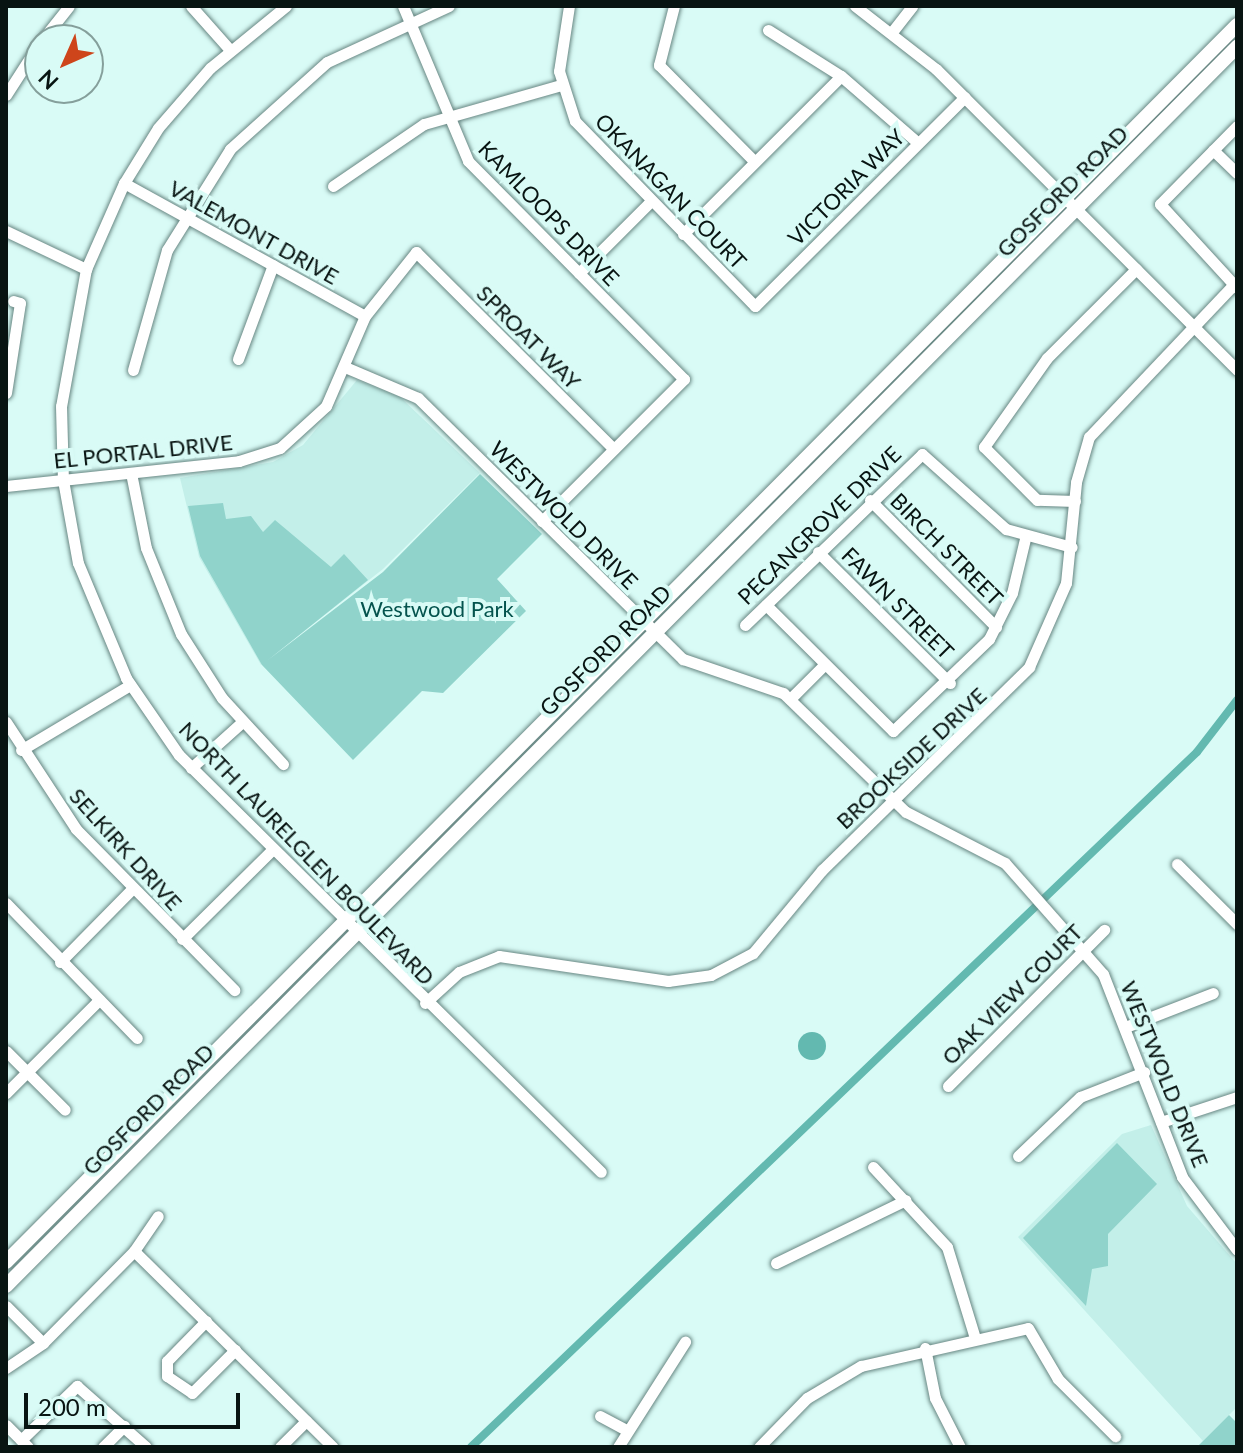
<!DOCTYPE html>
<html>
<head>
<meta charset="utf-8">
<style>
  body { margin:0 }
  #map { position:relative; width:1243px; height:1453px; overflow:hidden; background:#d9fbf6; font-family:Lato,sans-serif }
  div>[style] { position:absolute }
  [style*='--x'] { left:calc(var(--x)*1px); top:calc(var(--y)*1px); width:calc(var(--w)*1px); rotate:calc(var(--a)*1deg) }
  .built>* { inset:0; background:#c3efe9 }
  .green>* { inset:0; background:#90d3cb }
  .water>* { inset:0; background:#63b9b0 }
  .round { border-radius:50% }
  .canal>* { height:8px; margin:-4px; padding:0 4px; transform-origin:4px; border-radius:4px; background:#63b9b0 }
  .roads { filter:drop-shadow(0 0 2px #678682) drop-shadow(0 0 2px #678682) }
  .minor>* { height:11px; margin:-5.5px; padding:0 5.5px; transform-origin:5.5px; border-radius:5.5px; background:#fff }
  .major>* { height:14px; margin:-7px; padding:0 7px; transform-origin:7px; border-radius:7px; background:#fff }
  span { translate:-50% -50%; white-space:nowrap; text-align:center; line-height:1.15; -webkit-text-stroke:8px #d9fbf6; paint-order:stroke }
  .street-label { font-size:22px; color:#081412 }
  .park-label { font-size:22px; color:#04534d }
  .frame { position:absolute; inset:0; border:8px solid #081412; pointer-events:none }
  .north { position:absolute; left:24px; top:24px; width:80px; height:80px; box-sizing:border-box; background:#d9fbf6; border:2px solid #859f9b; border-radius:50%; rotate:225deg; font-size:22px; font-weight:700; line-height:32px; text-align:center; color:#081412 }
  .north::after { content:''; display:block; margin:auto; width:28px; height:36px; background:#ce451b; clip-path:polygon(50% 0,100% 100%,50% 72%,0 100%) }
  .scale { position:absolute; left:24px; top:1393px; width:216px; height:36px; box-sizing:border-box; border:4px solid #081412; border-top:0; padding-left:10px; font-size:24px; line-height:28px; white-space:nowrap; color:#081412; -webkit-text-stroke:6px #d9fbf6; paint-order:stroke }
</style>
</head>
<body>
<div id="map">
  <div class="built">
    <i style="clip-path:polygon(357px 380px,400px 397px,480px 473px,383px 569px,261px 665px,199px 557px,180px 478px,273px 462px,303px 445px)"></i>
    <i style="clip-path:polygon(1151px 1125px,1187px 1206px,1237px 1264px,1237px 1407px,1203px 1441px,1018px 1237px,1122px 1134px)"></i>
  </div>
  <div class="green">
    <i style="clip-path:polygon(480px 474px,542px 534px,497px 579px,526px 611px,443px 693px,422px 691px,353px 760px,262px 665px,200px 556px,188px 506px,223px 503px,226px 519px,251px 516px,263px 532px,275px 520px,331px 567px,344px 554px,368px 580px,268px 660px,383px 572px)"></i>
    <i style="clip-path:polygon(1117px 1143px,1157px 1184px,1108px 1234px,1108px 1266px,1092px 1269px,1086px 1306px,1023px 1238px)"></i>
    <i style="clip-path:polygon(1229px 1415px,1237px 1423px,1237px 1447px,1197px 1447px)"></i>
  </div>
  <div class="water">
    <i class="round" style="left:798px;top:1032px;width:28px;height:28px"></i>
  </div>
  <div class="canal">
    <i style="--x:471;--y:1447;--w:1005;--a:-43.75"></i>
    <i style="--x:1197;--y:752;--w:66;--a:-52.4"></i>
  </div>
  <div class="roads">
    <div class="minor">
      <i style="--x:191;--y:6;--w:59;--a:48.4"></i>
      <i style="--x:286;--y:6;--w:98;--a:140.8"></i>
      <i style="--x:210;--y:68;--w:79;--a:130.9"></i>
      <i style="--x:158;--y:128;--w:65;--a:121.7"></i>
      <i style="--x:124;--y:183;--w:94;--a:113.8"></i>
      <i style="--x:86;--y:269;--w:139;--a:100.3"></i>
      <i style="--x:61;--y:406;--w:74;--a:88.5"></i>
      <i style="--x:63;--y:480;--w:84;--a:79.8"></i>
      <i style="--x:78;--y:563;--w:125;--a:67.3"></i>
      <i style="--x:126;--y:678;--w:93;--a:55.5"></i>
      <i style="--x:179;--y:755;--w:593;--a:44.66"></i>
      <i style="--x:403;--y:6;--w:168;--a:67.2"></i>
      <i style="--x:468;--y:161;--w:307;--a:45.3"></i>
      <i style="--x:684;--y:379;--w:201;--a:135"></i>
      <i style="--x:569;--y:6;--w:66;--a:98.7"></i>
      <i style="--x:559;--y:71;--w:52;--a:72.3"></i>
      <i style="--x:575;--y:121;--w:258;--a:45.8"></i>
      <i style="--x:755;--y:306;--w:296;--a:-44.9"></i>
      <i style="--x:674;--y:6;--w:61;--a:104.3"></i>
      <i style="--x:659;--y:65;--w:136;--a:45.3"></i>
      <i style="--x:855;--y:6;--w:103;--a:37.9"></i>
      <i style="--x:936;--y:69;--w:426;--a:45"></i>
      <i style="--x:768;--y:30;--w:86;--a:32.2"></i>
      <i style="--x:841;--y:76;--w:102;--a:41"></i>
      <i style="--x:892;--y:32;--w:33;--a:-52"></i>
      <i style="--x:42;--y:40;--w:43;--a:-51.5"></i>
      <i style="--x:6;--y:95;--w:63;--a:-57.3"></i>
      <i style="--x:1213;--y:150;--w:33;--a:44"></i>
      <i style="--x:124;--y:183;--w:275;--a:28.9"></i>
      <i style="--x:333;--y:186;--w:110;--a:-34.3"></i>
      <i style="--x:424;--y:124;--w:142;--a:-15.9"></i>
      <i style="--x:6;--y:231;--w:89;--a:25.4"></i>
      <i style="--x:683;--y:234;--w:223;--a:-45"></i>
      <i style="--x:579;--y:273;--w:102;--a:-45"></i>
      <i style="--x:1237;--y:288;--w:114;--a:-132.5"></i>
      <i style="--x:1160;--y:204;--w:110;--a:-45.4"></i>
      <i style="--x:238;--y:359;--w:100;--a:-69.6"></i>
      <i style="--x:345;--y:367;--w:79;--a:23"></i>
      <i style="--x:418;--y:398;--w:372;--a:44.6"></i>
      <i style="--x:683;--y:659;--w:106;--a:18.8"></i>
      <i style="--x:783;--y:693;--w:171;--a:44.1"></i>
      <i style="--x:906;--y:812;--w:111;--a:27.3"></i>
      <i style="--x:1005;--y:863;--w:148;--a:48.6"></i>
      <i style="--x:1103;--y:974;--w:218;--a:68.7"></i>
      <i style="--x:1182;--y:1177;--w:91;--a:53"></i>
      <i style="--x:133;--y:370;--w:125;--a:-74.2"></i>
      <i style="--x:167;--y:250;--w:119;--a:-58"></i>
      <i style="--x:230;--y:149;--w:130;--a:-41.9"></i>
      <i style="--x:327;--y:62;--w:134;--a:-24.7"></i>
      <i style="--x:6;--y:393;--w:91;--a:-81.2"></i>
      <i style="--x:20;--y:303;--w:7;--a:-164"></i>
      <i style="--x:131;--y:473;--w:76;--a:78.7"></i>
      <i style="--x:146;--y:548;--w:93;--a:67.9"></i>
      <i style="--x:181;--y:634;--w:76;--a:57.4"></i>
      <i style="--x:222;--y:698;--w:90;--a:47.3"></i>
      <i style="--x:6;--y:486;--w:234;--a:-6.1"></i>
      <i style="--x:239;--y:461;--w:43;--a:-17.6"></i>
      <i style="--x:280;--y:448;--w:62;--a:-42.4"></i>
      <i style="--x:326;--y:406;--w:98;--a:-66.6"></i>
      <i style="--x:365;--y:316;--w:82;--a:-51.4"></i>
      <i style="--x:416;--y:252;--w:279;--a:44.9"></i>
      <i style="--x:870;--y:500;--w:179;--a:45.2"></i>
      <i style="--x:1075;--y:501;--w:38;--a:-178"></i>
      <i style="--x:1037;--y:500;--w:75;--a:-135"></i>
      <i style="--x:984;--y:447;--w:109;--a:-54.7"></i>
      <i style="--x:1047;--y:358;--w:126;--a:-45"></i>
      <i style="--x:818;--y:552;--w:186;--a:44.8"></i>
      <i style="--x:766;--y:605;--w:179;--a:44.8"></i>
      <i style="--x:893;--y:731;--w:133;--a:-43.8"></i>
      <i style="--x:989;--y:639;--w:51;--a:-63.4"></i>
      <i style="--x:1012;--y:593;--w:56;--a:-76.5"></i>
      <i style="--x:745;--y:625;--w:246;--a:-44"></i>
      <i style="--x:922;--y:454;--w:113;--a:41.8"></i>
      <i style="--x:1006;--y:529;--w:68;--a:15.3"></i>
      <i style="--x:790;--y:699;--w:49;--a:-45"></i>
      <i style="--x:6;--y:722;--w:128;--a:56.8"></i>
      <i style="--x:76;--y:829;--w:226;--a:45.5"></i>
      <i style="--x:21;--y:750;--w:127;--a:-30.8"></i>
      <i style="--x:191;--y:768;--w:69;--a:-42"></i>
      <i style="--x:1177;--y:864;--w:85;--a:45"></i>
      <i style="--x:6;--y:903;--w:188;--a:45.9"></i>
      <i style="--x:182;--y:939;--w:127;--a:-44.7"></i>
      <i style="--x:60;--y:962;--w:103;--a:-45.4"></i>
      <i style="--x:425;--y:1003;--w:46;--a:-42.4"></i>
      <i style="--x:459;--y:972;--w:43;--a:-21.8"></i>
      <i style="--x:499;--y:956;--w:171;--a:8.4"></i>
      <i style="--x:668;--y:981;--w:43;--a:-7.9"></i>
      <i style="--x:711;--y:975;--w:47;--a:-27.6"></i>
      <i style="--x:753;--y:953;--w:108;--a:-50.3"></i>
      <i style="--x:822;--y:870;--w:290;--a:-44.4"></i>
      <i style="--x:1029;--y:667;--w:92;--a:-66.2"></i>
      <i style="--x:1066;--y:583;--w:101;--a:-84.3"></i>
      <i style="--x:1076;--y:482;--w:47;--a:-73.9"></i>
      <i style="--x:1089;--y:437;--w:209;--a:-46.5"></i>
      <i style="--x:1128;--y:1026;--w:91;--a:-21.2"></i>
      <i style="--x:6;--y:1051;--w:83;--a:45"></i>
      <i style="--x:948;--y:1086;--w:221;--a:-45"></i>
      <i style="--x:6;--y:1093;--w:132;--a:-45"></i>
      <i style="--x:1161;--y:1122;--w:80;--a:-18.2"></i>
      <i style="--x:1018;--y:1156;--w:86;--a:-43.6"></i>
      <i style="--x:1080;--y:1097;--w:69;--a:-21.3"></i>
      <i style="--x:873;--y:1167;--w:109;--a:47.2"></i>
      <i style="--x:947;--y:1247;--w:95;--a:72.9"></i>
      <i style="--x:134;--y:1251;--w:279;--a:44.6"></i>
      <i style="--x:776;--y:1263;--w:144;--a:-25.9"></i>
      <i style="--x:6;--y:1306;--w:52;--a:45"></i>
      <i style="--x:206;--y:1321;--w:56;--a:134.3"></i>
      <i style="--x:167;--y:1361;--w:15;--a:90"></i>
      <i style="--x:167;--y:1376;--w:30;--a:34"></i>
      <i style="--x:192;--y:1393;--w:61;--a:-45"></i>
      <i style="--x:925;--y:1348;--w:51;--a:78.7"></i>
      <i style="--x:935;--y:1398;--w:55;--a:63"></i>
      <i style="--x:6;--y:1368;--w:45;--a:-34"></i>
      <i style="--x:43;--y:1343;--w:129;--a:-45.3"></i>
      <i style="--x:134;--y:1251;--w:42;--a:-55.6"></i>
      <i style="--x:600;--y:1416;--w:30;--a:28"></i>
      <i style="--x:6;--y:1425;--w:31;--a:45"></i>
      <i style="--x:21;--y:1440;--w:78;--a:-44"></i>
      <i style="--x:77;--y:1386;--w:92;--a:41.5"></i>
      <i style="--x:103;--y:1447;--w:30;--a:-45"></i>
      <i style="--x:280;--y:1447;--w:37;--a:-45"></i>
      <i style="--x:618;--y:1447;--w:125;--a:-57.5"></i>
      <i style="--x:759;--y:1447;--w:69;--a:-45.6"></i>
      <i style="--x:807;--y:1398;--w:63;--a:-30.7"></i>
      <i style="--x:861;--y:1366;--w:171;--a:-12.8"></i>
      <i style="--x:1028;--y:1328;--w:59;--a:59.5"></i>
      <i style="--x:1058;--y:1379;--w:81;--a:45"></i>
    </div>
    <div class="major">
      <i style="--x:6;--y:1262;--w:1745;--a:-45.14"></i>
      <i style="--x:6;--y:1286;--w:1747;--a:-45.19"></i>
    </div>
  </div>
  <div class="street-label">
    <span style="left:846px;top:187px;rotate:-45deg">VICTORIA WAY</span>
    <span style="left:671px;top:191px;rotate:46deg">OKANAGAN COURT</span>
    <span style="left:1062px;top:191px;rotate:-45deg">GOSFORD ROAD</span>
    <span style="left:549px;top:213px;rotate:46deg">KAMLOOPS DRIVE</span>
    <span style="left:254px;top:232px;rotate:29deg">VALEMONT DRIVE</span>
    <span style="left:529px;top:337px;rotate:45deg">SPROAT WAY</span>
    <span style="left:143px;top:451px;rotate:-6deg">EL PORTAL DRIVE</span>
    <span style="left:564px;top:515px;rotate:45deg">WESTWOLD DRIVE</span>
    <span style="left:819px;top:525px;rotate:-44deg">PECANGROVE DRIVE</span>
    <span style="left:947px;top:549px;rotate:45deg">BIRCH STREET</span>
    <span style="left:898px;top:603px;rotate:45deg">FAWN STREET</span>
    <span style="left:605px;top:650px;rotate:-45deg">GOSFORD ROAD</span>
    <span style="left:911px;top:758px;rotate:-43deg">BROOKSIDE DRIVE</span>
    <span style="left:126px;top:849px;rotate:48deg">SELKIRK DRIVE</span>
    <span style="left:307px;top:853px;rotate:46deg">NORTH LAURELGLEN BOULEVARD</span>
    <span style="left:1012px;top:994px;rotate:-45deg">OAK VIEW COURT</span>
    <span style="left:1165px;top:1074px;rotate:68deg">WESTWOLD DRIVE</span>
    <span style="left:148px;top:1109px;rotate:-45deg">GOSFORD ROAD</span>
  </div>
  <div class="park-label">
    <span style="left:437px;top:609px">Westwood Park</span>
  </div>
  <div class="frame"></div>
  <div class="north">N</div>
  <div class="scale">200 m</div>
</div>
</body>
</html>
